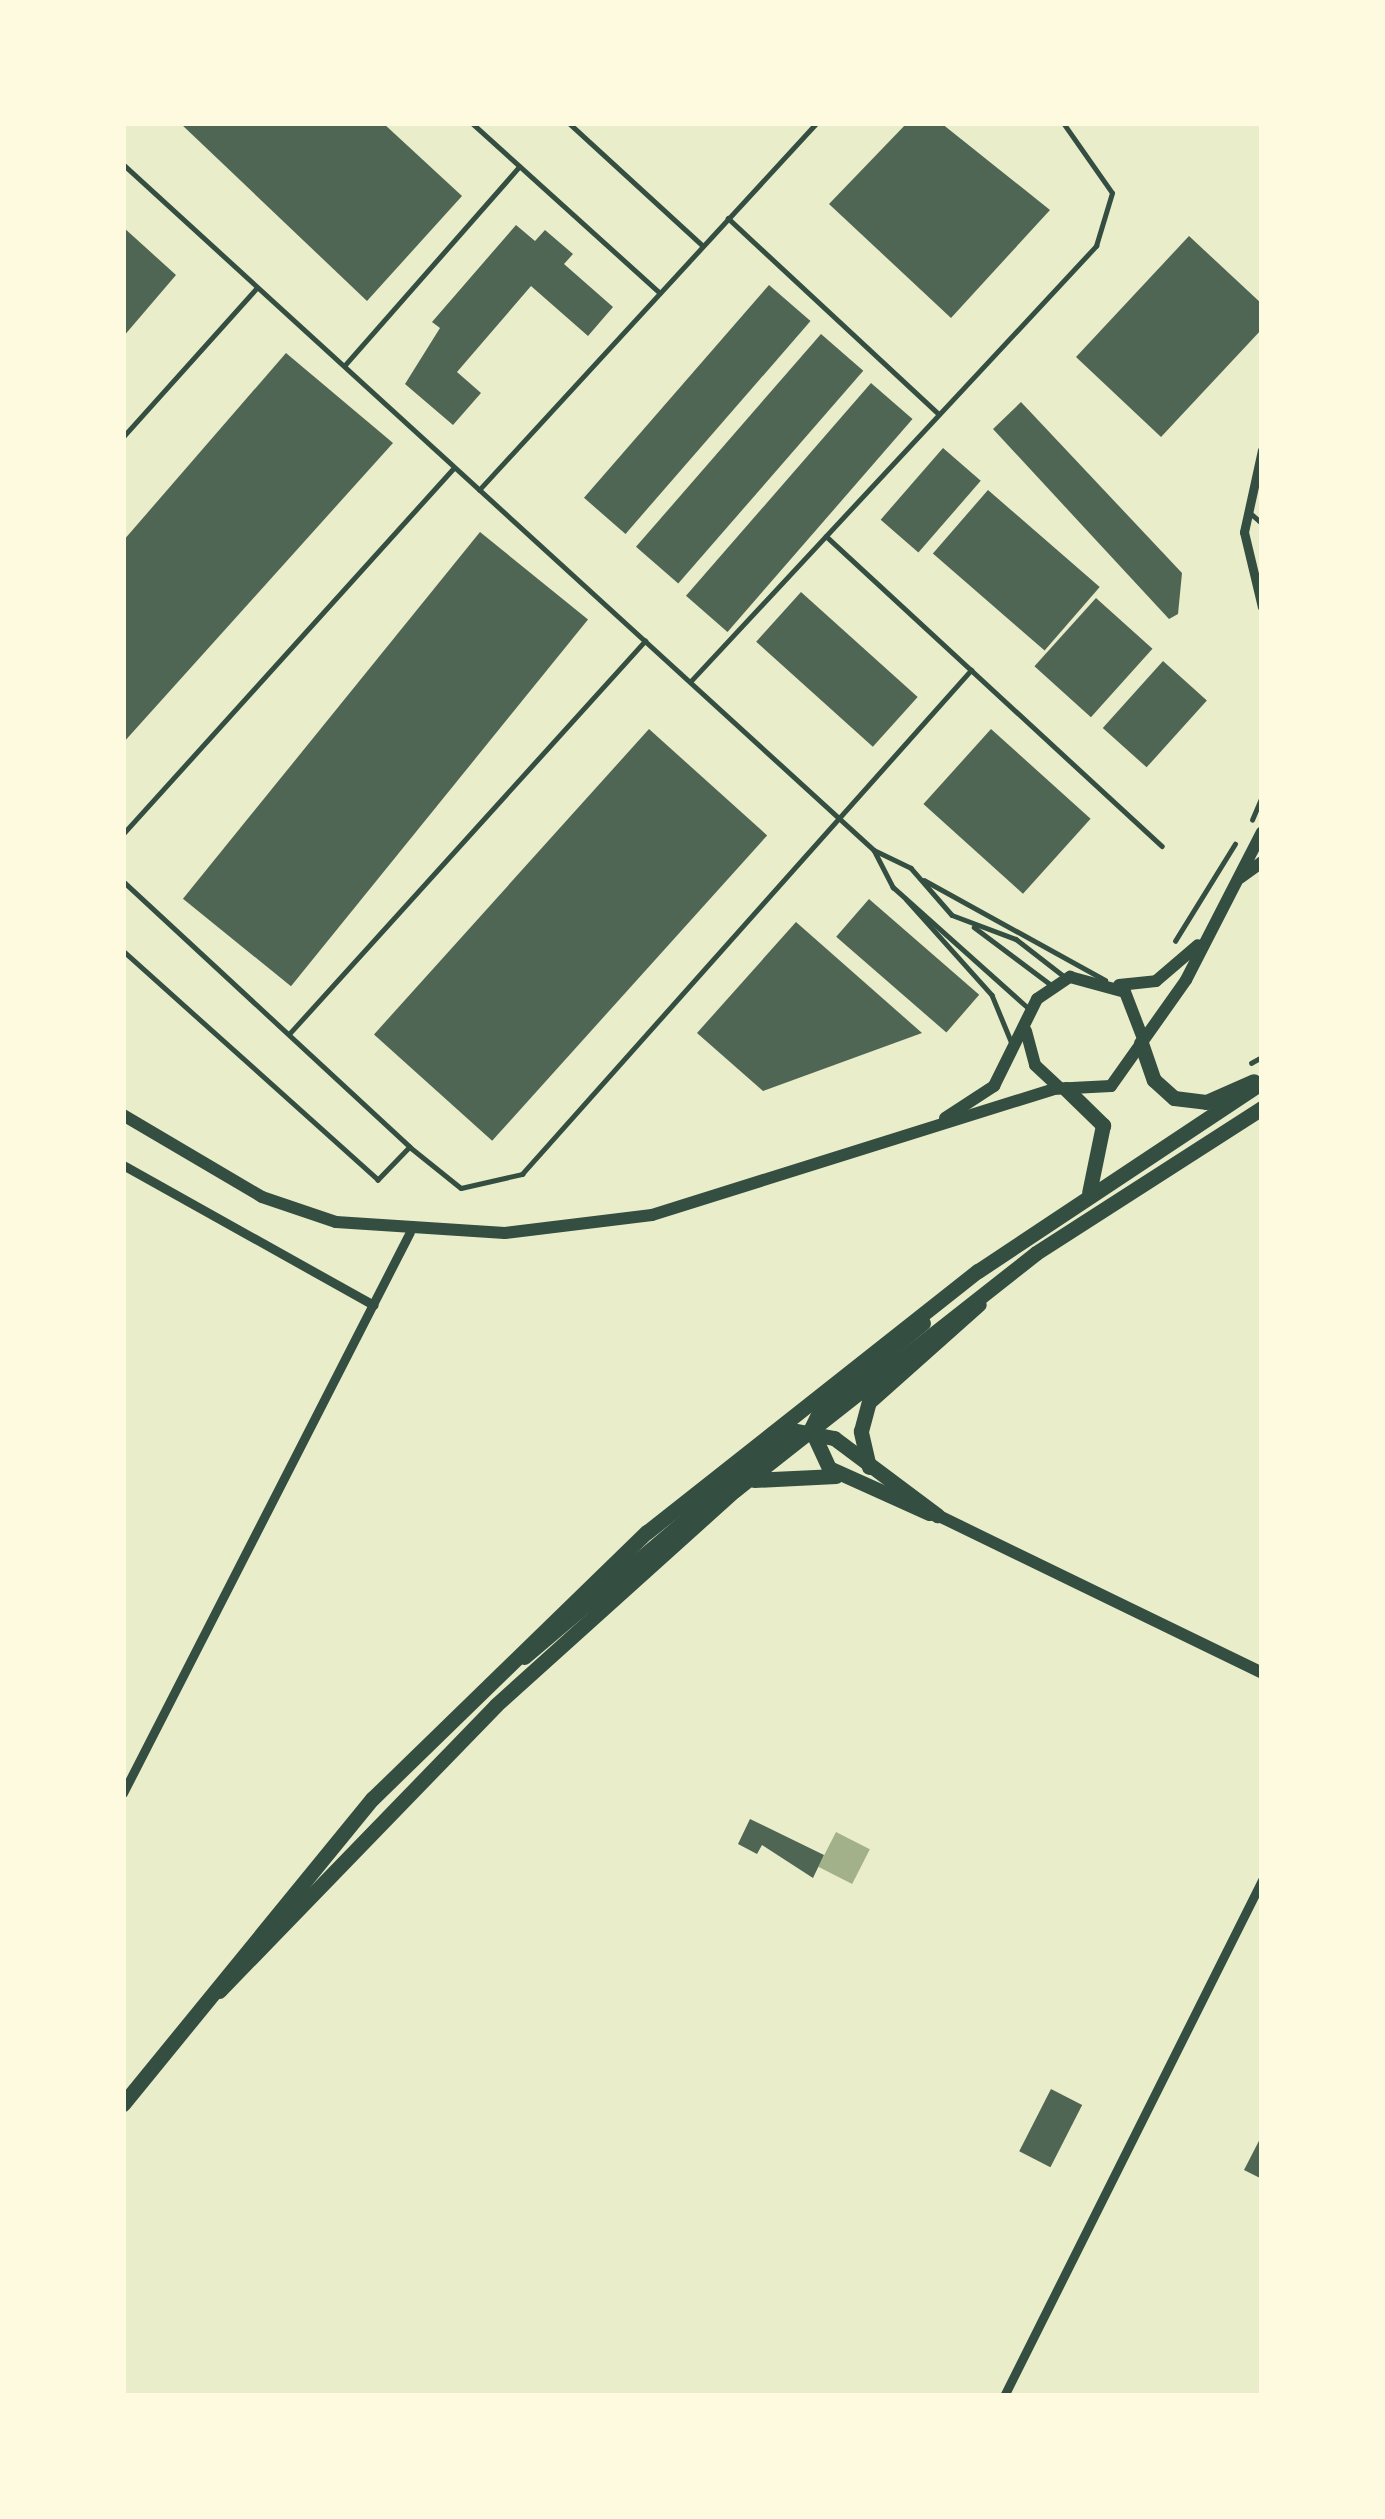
<!DOCTYPE html>
<html>
<head>
<meta charset="utf-8">
<style>
  body { margin:0 }
  #map { position:relative; width:1385px; height:2519px; overflow:hidden; background:#e9edc9; font-family:"Exo 2",sans-serif }
  div>[style] { position:absolute }
  [style*='--x'] { left:calc(var(--x)*1px); top:calc(var(--y)*1px); width:calc(var(--w)*1px); rotate:calc(var(--a)*1deg) }
  .water>* { inset:0; background:#a3b18a; transform-origin:0 0 }
  .building>* { inset:0; background:#4f6655; transform-origin:0 0 }
  .path>* { height:4.5px; margin:-2.25px; padding:0 2.25px; transform-origin:2.25px; border-radius:2.25px; background:#344e41 }
  .service>* { height:4.5px; margin:-2.25px; padding:0 2.25px; transform-origin:2.25px; border-radius:2.25px; background:#344e41 }
  .minor>* { height:9px; margin:-4.5px; padding:0 4.5px; transform-origin:4.5px; border-radius:4.5px; background:#344e41 }
  .tertiary>* { height:12px; margin:-6px; padding:0 6px; transform-origin:6px; border-radius:6px; background:#344e41 }
  .trunk>* { height:15px; margin:-7.5px; padding:0 7.5px; transform-origin:7.5px; border-radius:7.5px; background:#344e41 }
  span { translate:-50% -50%; white-space:nowrap; text-align:center; line-height:1.15; -webkit-text-stroke:10px #fefae0; paint-order:stroke }
  .frame { position:absolute; inset:0; border:126px solid #fefae0; pointer-events:none }
</style>
</head>
<body>
<div id="map">
  <div class="water">
    <i style="left:836px;top:1832px;width:38px;height:39px;rotate:27deg"></i>
  </div>
  <div class="building">
    <i style="clip-path:polygon(180px 123px,383px 123px,462px 196px,367px 301px)"></i>
    <i style="clip-path:polygon(907px 123px,941px 123px,1050px 210px,951px 318px,829px 204px)"></i>
    <i style="clip-path:polygon(516px 225px,535px 241px,545px 230px,573px 254px,564px 264px,613px 307px,588px 336px,531px 286px,457px 372px,481px 393px,453px 425px,405px 384px,440px 328px,432px 322px)"></i>
    <i style="clip-path:polygon(123px 227px,176px 275px,123px 337px)"></i>
    <i style="clip-path:polygon(1189px 236px,1262px 304px,1262px 329px,1161px 437px,1076px 357px)"></i>
    <i style="left:769px;top:285px;width:55px;height:282px;rotate:41deg"></i>
    <i style="left:821px;top:334px;width:56px;height:282px;rotate:41deg"></i>
    <i style="clip-path:polygon(286px 353px,393px 443px,123px 743px,123px 541px)"></i>
    <i style="left:871px;top:383px;width:55px;height:282px;rotate:41deg"></i>
    <i style="clip-path:polygon(1021px 402px,1182px 573px,1178px 614px,1169px 619px,993px 429px)"></i>
    <i style="left:943px;top:448px;width:50px;height:95px;rotate:41deg"></i>
    <i style="left:988px;top:490px;width:148px;height:84px;rotate:41deg"></i>
    <i style="left:480px;top:532px;width:139px;height:472px;rotate:39deg"></i>
    <i style="left:801px;top:592px;width:157px;height:67px;rotate:42deg"></i>
    <i style="left:1096px;top:598px;width:76px;height:92px;rotate:42deg"></i>
    <i style="left:1163px;top:661px;width:59px;height:90px;rotate:42deg"></i>
    <i style="left:649px;top:729px;width:159px;height:411px;rotate:42deg"></i>
    <i style="left:991px;top:729px;width:134px;height:101px;rotate:42deg"></i>
    <i style="left:869px;top:899px;width:146px;height:50px;rotate:41deg"></i>
    <i style="clip-path:polygon(796px 922px,922px 1033px,763px 1091px,697px 1033px)"></i>
    <i style="clip-path:polygon(750px 1819px,824px 1855px,813px 1878px,762px 1845px,757px 1854px,738px 1844px)"></i>
    <i style="left:1051px;top:2089px;width:35px;height:70px;rotate:27deg"></i>
    <i style="clip-path:polygon(1262px 2135px,1262px 2179px,1244px 2170px)"></i>
  </div>
  <div class="path">
    <i style="--x:1252;--y:820;--w:25;--a:-67"></i>
    <i style="--x:1175;--y:941;--w:114;--a:-58.3"></i>
    <i style="--x:1251;--y:1063;--w:13;--a:-29"></i>
  </div>
  <div class="service">
    <i style="--x:472;--y:123;--w:253;--a:42.1"></i>
    <i style="--x:569;--y:123;--w:180;--a:42.5"></i>
    <i style="--x:123;--y:164;--w:1017;--a:42.41"></i>
    <i style="--x:874;--y:850;--w:41;--a:25.9"></i>
    <i style="--x:911;--y:868;--w:62;--a:48.9"></i>
    <i style="--x:952;--y:915;--w:68;--a:20.6"></i>
    <i style="--x:1016;--y:939;--w:62;--a:37.8"></i>
    <i style="--x:728;--y:218;--w:288;--a:42.9"></i>
    <i style="--x:345;--y:365;--w:264;--a:-48.7"></i>
    <i style="--x:123;--y:437;--w:199;--a:-48.1"></i>
    <i style="--x:479;--y:490;--w:498;--a:-47.4"></i>
    <i style="--x:1248;--y:511;--w:18;--a:41"></i>
    <i style="--x:826;--y:536;--w:457;--a:42.7"></i>
    <i style="--x:690;--y:682;--w:596;--a:-47.04"></i>
    <i style="--x:1096;--y:246;--w:55;--a:-73.2"></i>
    <i style="--x:1112;--y:193;--w:85;--a:-125"></i>
    <i style="--x:123;--y:834;--w:492;--a:-47.9"></i>
    <i style="--x:874;--y:850;--w:42;--a:62.8"></i>
    <i style="--x:893;--y:887;--w:180;--a:41.8"></i>
    <i style="--x:924;--y:880;--w:207;--a:28.9"></i>
    <i style="--x:123;--y:881;--w:391;--a:42.8"></i>
    <i style="--x:410;--y:1147;--w:46;--a:134.1"></i>
    <i style="--x:378;--y:1180;--w:343;--a:-138.1"></i>
    <i style="--x:906;--y:899;--w:129;--a:48.1"></i>
    <i style="--x:992;--y:995;--w:50;--a:67.6"></i>
    <i style="--x:974;--y:927;--w:95;--a:36.9"></i>
    <i style="--x:290;--y:1033;--w:529;--a:-47.84"></i>
    <i style="--x:410;--y:1147;--w:65;--a:38.8"></i>
    <i style="--x:461;--y:1188;--w:63;--a:-12.9"></i>
    <i style="--x:522;--y:1174;--w:675;--a:-48.3"></i>
  </div>
  <div class="minor">
    <i style="--x:1262;--y:450;--w:84;--a:102.4"></i>
    <i style="--x:1244;--y:532;--w:77;--a:76.5"></i>
    <i style="--x:123;--y:1165;--w:287;--a:29.2"></i>
    <i style="--x:123;--y:1793;--w:630;--a:-62.91"></i>
    <i style="--x:1004;--y:2396;--w:577;--a:-63.43"></i>
  </div>
  <div class="tertiary">
    <i style="--x:1240;--y:878;--w:27;--a:-36"></i>
    <i style="--x:1119;--y:985;--w:37;--a:-6"></i>
    <i style="--x:1156;--y:981;--w:55;--a:-40.6"></i>
    <i style="--x:1026;--y:1031;--w:35;--a:75"></i>
    <i style="--x:1035;--y:1065;--w:33;--a:43"></i>
    <i style="--x:123;--y:1115;--w:161;--a:30.5"></i>
    <i style="--x:262;--y:1197;--w:78;--a:18.7"></i>
    <i style="--x:336;--y:1222;--w:169;--a:3.7"></i>
    <i style="--x:505;--y:1233;--w:148;--a:-7"></i>
    <i style="--x:652;--y:1215;--w:420;--a:-17.4"></i>
    <i style="--x:1053;--y:1089;--w:58;--a:-3"></i>
    <i style="--x:1111;--y:1086;--w:130;--a:-54.7"></i>
    <i style="--x:1186;--y:980;--w:166;--a:-62.8"></i>
    <i style="--x:945;--y:1118;--w:59;--a:-33.1"></i>
    <i style="--x:994;--y:1086;--w:97;--a:-63.7"></i>
    <i style="--x:1037;--y:999;--w:40;--a:-34"></i>
    <i style="--x:1070;--y:977;--w:57;--a:15.3"></i>
    <i style="--x:1125;--y:992;--w:47;--a:68.9"></i>
    <i style="--x:937;--y:1515;--w:361;--a:25.9"></i>
  </div>
  <div class="trunk">
    <i style="--x:1141;--y:1043;--w:39;--a:71"></i>
    <i style="--x:1154;--y:1080;--w:27;--a:42"></i>
    <i style="--x:1174;--y:1098;--w:32;--a:7"></i>
    <i style="--x:1206;--y:1102;--w:52;--a:-23.6"></i>
    <i style="--x:1066;--y:1089;--w:52;--a:44.2"></i>
    <i style="--x:1103;--y:1125;--w:69;--a:101.6"></i>
    <i style="--x:923;--y:1323;--w:129;--a:141"></i>
    <i style="--x:823;--y:1404;--w:28;--a:116"></i>
    <i style="--x:811;--y:1429;--w:43;--a:65.2"></i>
    <i style="--x:829;--y:1468;--w:110;--a:24.2"></i>
    <i style="--x:869;--y:1467;--w:37;--a:-103"></i>
    <i style="--x:861;--y:1431;--w:30;--a:-75"></i>
    <i style="--x:869;--y:1402;--w:147;--a:-41.7"></i>
    <i style="--x:754;--y:1480;--w:82;--a:-2.8"></i>
    <i style="--x:524;--y:1657;--w:351;--a:-40.3"></i>
    <i style="--x:792;--y:1430;--w:43;--a:10.8"></i>
    <i style="--x:834;--y:1438;--w:129;--a:36.8"></i>
    <i style="--x:219;--y:1991;--w:398;--a:-45.9"></i>
    <i style="--x:496;--y:1705;--w:321;--a:-42"></i>
    <i style="--x:735;--y:1490;--w:383;--a:-38.2"></i>
    <i style="--x:1036;--y:1253;--w:269;--a:-32.7"></i>
    <i style="--x:123;--y:2104;--w:394;--a:-50.8"></i>
    <i style="--x:372;--y:1799;--w:383;--a:-44.2"></i>
    <i style="--x:647;--y:1532;--w:422;--a:-38.3"></i>
    <i style="--x:978;--y:1271;--w:341;--a:-33.6"></i>
  </div>
  <div class="frame"></div>
</div>
</body>
</html>
